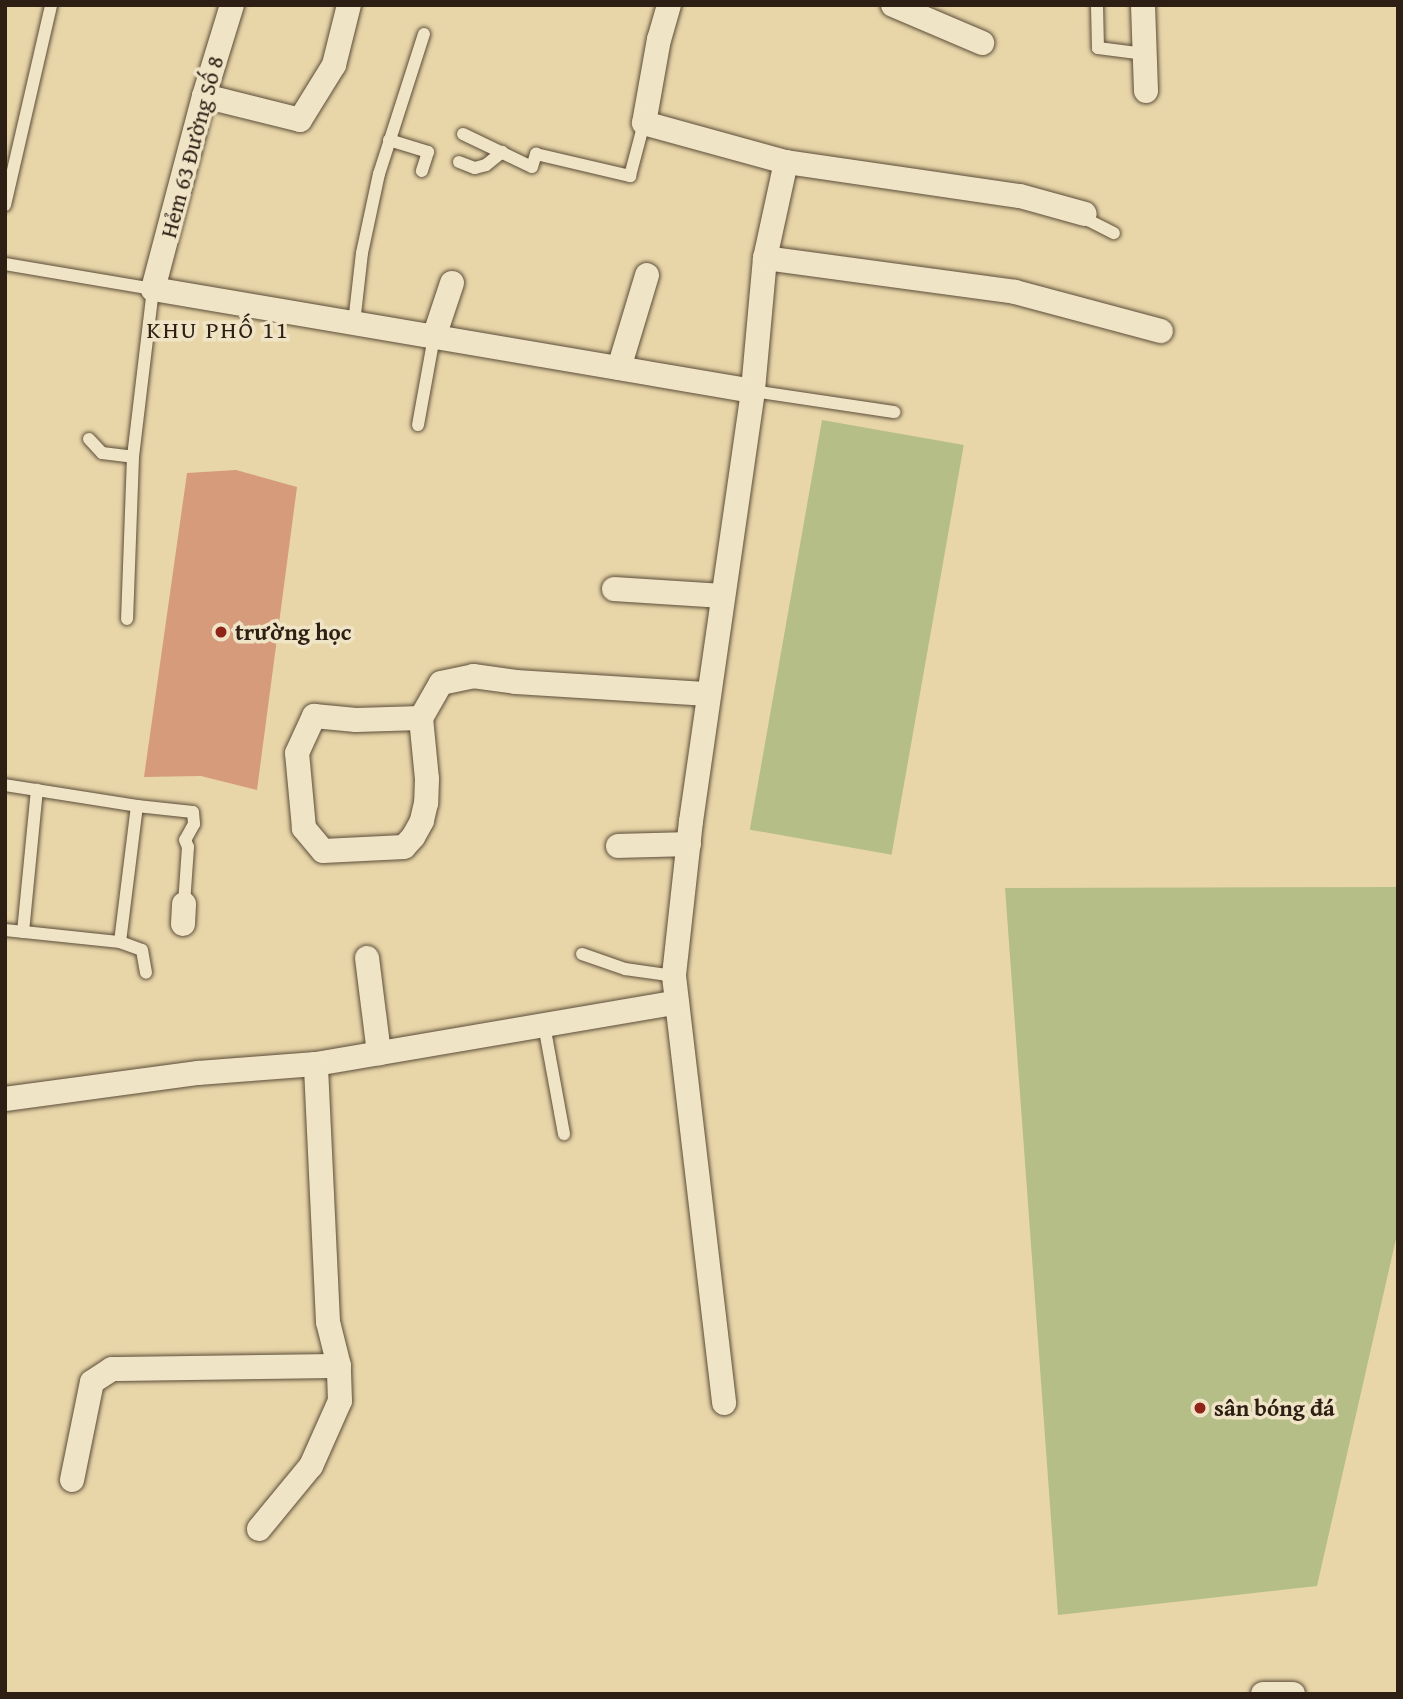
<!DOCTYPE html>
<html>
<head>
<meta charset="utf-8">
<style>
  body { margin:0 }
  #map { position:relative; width:1403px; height:1699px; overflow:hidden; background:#e8d6a9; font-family:"Gentium Book Plus",serif }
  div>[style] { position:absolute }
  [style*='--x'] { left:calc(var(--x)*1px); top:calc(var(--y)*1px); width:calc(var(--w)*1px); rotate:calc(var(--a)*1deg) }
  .green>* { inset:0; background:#b6be88; transform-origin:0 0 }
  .building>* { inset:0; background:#d59b7b }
  .roads { filter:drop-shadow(0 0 2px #5c4d39) drop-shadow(0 0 2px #5c4d39) }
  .service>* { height:12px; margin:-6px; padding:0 6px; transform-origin:6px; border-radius:6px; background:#f0e4c7 }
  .minor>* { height:24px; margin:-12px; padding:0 12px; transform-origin:12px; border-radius:12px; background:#f0e4c7 }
  .dots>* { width:19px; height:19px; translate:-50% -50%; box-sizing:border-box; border:4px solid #f0e4c7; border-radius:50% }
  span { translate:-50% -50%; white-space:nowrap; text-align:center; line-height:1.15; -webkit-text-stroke:7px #f0e4c7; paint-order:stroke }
  .street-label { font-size:23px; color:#2d1f14 }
  .poi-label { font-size:23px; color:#2d1f14; font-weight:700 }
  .left { translate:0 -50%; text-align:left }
  .neighbourhood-label { font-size:24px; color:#2d1f14; letter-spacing:2px }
  .frame { position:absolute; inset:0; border:7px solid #2d1f14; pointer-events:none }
</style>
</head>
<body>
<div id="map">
  <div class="green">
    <i style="left:822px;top:420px;width:144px;height:416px;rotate:10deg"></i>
    <i style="clip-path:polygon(1398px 887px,1398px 1230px,1317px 1586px,1058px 1615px,1005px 888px)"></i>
  </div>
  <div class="building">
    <i style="clip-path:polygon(236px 470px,297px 487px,257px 790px,201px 776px,144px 777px,187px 473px)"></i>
  </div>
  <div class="roads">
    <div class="service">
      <i style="--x:1097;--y:5;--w:43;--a:88.7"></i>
      <i style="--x:1098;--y:48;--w:47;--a:7.3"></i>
      <i style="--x:463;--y:134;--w:76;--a:25.6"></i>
      <i style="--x:532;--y:167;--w:14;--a:-73"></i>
      <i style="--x:536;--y:154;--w:97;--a:13.2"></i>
      <i style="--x:630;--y:176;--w:55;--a:-75.2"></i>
      <i style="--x:389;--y:140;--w:41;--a:17.1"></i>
      <i style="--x:428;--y:152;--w:20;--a:108"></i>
      <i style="--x:459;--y:162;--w:17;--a:21"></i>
      <i style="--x:475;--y:168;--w:11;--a:-15"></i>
      <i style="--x:486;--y:165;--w:21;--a:-39"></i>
      <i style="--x:5;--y:205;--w:205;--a:-77"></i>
      <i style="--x:1085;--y:214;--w:7;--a:63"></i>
      <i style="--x:1088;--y:220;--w:29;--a:27"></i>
      <i style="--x:5;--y:264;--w:150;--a:9.6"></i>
      <i style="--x:153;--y:289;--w:169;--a:96.8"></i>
      <i style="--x:133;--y:457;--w:162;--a:92.1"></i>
      <i style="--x:354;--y:323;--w:70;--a:-83.5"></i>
      <i style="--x:362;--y:253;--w:81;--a:-77.9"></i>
      <i style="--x:379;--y:174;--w:147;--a:-72.2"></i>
      <i style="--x:753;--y:391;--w:143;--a:8.5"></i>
      <i style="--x:418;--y:425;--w:89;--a:-79.7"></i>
      <i style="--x:89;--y:439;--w:19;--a:47"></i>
      <i style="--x:102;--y:453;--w:31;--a:7"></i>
      <i style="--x:5;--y:785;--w:134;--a:9"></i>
      <i style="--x:5;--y:930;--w:116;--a:6"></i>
      <i style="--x:120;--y:942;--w:23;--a:20"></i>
      <i style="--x:142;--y:950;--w:23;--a:80"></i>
      <i style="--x:23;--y:932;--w:143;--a:-84.4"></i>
      <i style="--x:120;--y:942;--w:137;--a:-82.9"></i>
      <i style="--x:137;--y:806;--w:56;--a:6.1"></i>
      <i style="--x:193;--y:812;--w:12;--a:85"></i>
      <i style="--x:194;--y:824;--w:18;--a:119"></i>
      <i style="--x:185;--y:840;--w:8;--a:67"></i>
      <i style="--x:188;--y:847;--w:57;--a:94"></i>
      <i style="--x:582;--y:954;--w:46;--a:19.2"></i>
      <i style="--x:625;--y:969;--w:49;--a:8.1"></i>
      <i style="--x:544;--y:1025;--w:111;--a:79.6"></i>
    </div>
    <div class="minor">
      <i style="--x:232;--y:5;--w:95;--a:107.1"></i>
      <i style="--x:204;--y:96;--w:200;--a:104.8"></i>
      <i style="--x:153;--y:289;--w:609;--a:9.65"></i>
      <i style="--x:669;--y:5;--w:35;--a:106"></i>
      <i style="--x:659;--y:39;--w:85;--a:100.1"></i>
      <i style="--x:644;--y:123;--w:147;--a:15.4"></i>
      <i style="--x:786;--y:162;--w:98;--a:102.3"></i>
      <i style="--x:765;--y:258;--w:134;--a:95.2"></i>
      <i style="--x:753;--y:391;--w:434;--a:98.2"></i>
      <i style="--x:691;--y:821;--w:156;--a:96.3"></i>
      <i style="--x:674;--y:976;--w:430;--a:83.3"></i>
      <i style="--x:893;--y:5;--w:97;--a:23.1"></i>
      <i style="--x:1143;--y:5;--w:86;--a:88"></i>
      <i style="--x:204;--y:96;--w:99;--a:14"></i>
      <i style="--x:300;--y:120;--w:65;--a:-58.3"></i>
      <i style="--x:334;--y:65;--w:62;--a:-76"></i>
      <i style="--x:786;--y:162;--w:236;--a:8.3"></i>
      <i style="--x:1020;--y:196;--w:67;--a:15.5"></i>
      <i style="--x:765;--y:258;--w:252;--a:7.7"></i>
      <i style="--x:1015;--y:292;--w:151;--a:15"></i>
      <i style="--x:434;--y:337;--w:57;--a:-71.6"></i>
      <i style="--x:619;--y:368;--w:97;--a:-73.2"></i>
      <i style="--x:614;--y:589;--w:109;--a:3.7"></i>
      <i style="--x:421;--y:718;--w:61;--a:84.4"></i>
      <i style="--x:427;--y:779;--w:24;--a:92"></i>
      <i style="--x:426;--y:803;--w:18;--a:103"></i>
      <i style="--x:422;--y:821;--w:18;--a:119"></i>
      <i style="--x:413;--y:837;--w:13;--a:132"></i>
      <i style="--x:404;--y:847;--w:81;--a:177.2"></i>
      <i style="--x:323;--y:851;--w:30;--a:-130"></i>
      <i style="--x:304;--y:828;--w:75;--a:-95.3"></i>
      <i style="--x:297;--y:753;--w:41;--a:-65.3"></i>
      <i style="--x:314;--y:716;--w:42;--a:5.4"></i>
      <i style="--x:356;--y:720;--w:65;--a:-1.8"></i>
      <i style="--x:421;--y:718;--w:40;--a:-60.3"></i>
      <i style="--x:441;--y:683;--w:33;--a:-12"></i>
      <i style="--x:473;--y:676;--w:43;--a:7.9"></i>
      <i style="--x:516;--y:682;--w:193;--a:3.6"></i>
      <i style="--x:618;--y:846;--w:71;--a:-1.6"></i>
      <i style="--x:183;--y:924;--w:20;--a:-87"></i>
      <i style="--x:367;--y:958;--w:96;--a:82.8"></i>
      <i style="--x:5;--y:1099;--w:195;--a:-7.7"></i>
      <i style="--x:198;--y:1073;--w:118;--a:-4.4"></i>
      <i style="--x:316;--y:1064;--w:366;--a:-9.7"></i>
      <i style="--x:72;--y:1480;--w:100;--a:-78.5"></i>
      <i style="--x:92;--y:1382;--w:24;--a:-33"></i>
      <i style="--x:112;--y:1369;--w:227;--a:-0.8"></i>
      <i style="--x:259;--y:1529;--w:82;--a:-50.5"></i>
      <i style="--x:311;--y:1466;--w:71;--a:-66"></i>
      <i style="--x:340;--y:1401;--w:35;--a:-92"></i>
      <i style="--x:339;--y:1366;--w:45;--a:-104"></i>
      <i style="--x:328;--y:1322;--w:258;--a:-92.7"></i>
      <i style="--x:1263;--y:1694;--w:30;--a:0"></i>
    </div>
  </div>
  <div class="dots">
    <i style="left:221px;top:632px;background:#8f2418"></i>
    <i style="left:1200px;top:1408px;background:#8f2418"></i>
  </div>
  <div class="street-label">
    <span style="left:192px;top:147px;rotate:-75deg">Hẻm 63 Đường Số 8</span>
  </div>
  <div class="poi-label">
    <span class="left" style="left:235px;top:632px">trường học</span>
    <span class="left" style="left:1214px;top:1408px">sân bóng đá</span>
  </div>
  <div class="neighbourhood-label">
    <span style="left:218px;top:330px">KHU PHỐ 11</span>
  </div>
  <div class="frame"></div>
</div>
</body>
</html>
